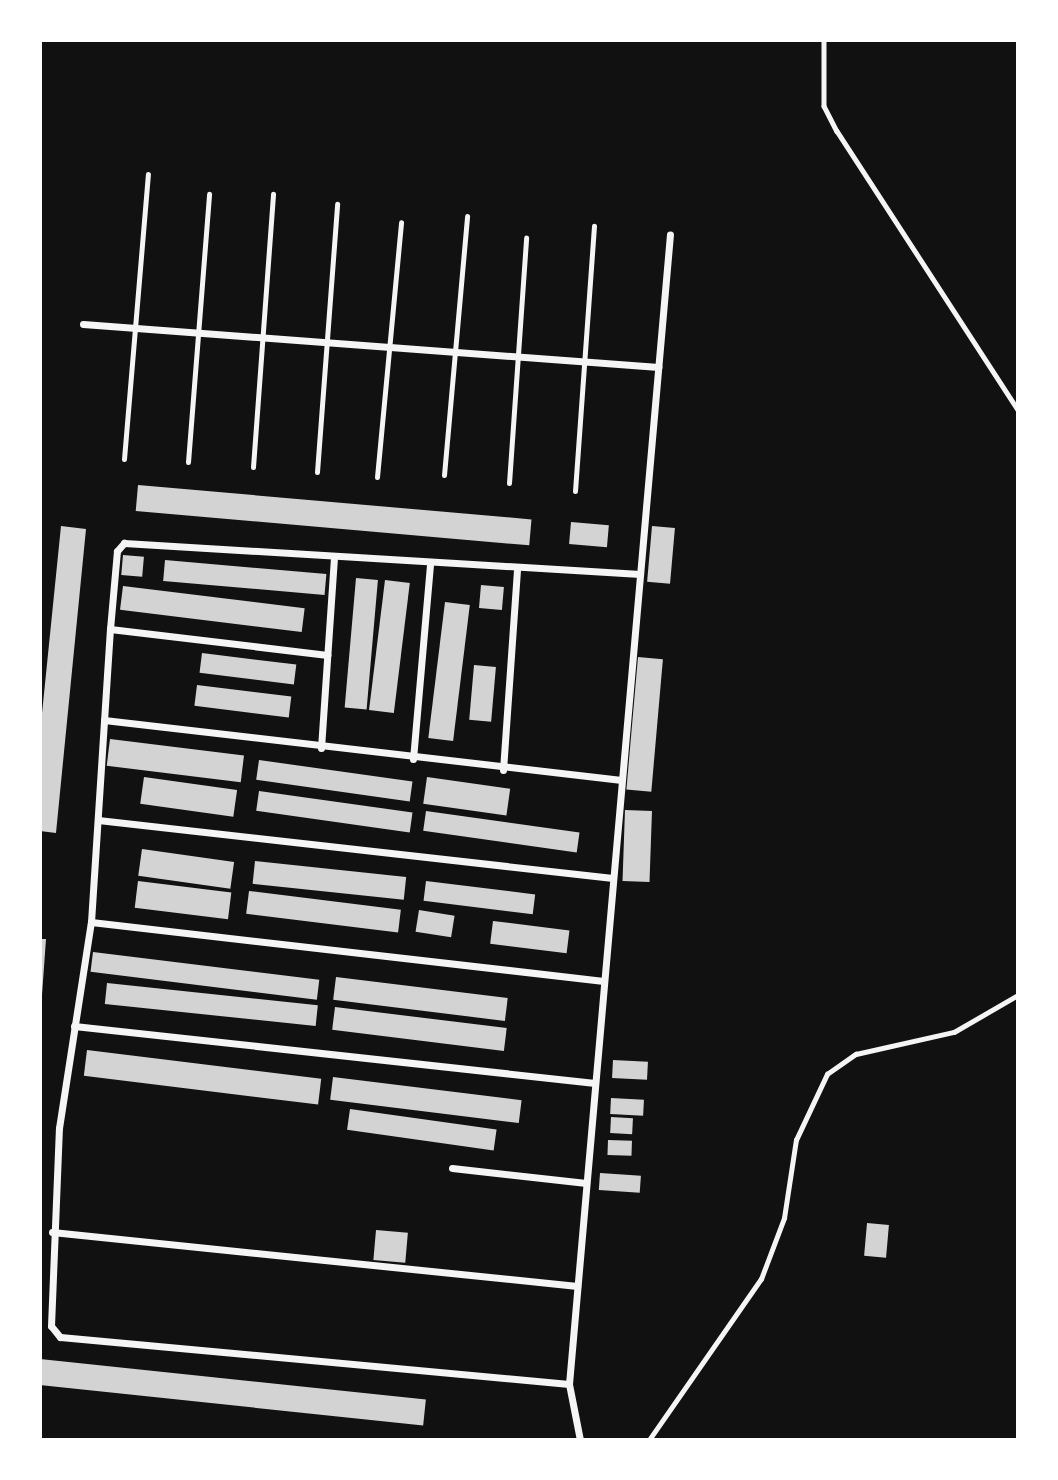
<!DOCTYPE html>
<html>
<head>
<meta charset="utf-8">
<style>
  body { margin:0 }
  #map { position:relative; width:1058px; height:1480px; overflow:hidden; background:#111; font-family:Arial,sans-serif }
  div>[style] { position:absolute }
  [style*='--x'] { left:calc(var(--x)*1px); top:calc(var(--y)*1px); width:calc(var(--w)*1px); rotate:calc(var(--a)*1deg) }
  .building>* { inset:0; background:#d3d3d3; transform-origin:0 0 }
  .path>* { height:4.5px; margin:-2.25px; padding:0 2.25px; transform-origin:2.25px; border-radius:2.25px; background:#f5f5f5 }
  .service>* { height:5px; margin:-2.5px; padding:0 2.5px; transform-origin:2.5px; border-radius:2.5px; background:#f5f5f5 }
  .minor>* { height:7px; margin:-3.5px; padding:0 3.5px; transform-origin:3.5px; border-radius:3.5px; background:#f5f5f5 }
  span { translate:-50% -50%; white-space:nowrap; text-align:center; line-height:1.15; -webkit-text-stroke:6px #fff; paint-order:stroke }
  .frame { position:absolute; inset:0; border:42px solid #fff; pointer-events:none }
</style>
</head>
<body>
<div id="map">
  <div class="building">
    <i style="left:138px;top:485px;width:395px;height:26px;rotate:5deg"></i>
    <i style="left:571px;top:522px;width:38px;height:22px;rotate:5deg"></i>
    <i style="clip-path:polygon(61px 526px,86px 529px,56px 833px,40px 831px,40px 733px)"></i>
    <i style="left:652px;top:526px;width:23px;height:56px;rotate:5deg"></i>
    <i style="left:123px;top:555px;width:21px;height:20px;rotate:5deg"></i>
    <i style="left:165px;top:560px;width:162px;height:21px;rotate:5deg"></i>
    <i style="left:356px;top:578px;width:22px;height:130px;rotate:5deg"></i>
    <i style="left:385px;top:580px;width:25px;height:131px;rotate:7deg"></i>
    <i style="left:481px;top:585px;width:23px;height:23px;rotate:5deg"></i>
    <i style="left:123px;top:586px;width:183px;height:24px;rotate:7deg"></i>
    <i style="left:445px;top:602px;width:25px;height:137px;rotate:7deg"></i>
    <i style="left:202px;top:653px;width:95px;height:20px;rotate:7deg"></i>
    <i style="left:638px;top:657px;width:25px;height:133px;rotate:5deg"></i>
    <i style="left:474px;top:665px;width:22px;height:55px;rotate:5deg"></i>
    <i style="left:197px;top:685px;width:95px;height:21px;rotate:7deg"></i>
    <i style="left:110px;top:739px;width:135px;height:27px;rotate:7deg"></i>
    <i style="left:259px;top:760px;width:155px;height:20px;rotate:8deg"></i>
    <i style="left:144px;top:777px;width:94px;height:27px;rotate:8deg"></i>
    <i style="left:427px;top:777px;width:84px;height:27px;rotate:8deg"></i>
    <i style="left:259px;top:791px;width:155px;height:20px;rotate:8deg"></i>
    <i style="left:625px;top:810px;width:27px;height:71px;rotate:2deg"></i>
    <i style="left:426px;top:811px;width:155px;height:20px;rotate:8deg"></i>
    <i style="left:142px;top:849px;width:93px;height:27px;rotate:8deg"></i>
    <i style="left:255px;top:861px;width:152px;height:23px;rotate:6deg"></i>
    <i style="left:138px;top:881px;width:94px;height:27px;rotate:7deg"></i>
    <i style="left:426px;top:881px;width:110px;height:20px;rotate:7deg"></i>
    <i style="left:249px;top:891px;width:153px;height:23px;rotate:7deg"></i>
    <i style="left:419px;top:910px;width:36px;height:22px;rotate:9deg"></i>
    <i style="left:493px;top:921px;width:77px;height:23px;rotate:7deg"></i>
    <i style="clip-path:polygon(40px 939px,46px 939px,42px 995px,40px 994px)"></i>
    <i style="left:93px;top:952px;width:228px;height:20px;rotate:7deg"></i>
    <i style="left:336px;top:977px;width:173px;height:23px;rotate:7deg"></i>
    <i style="left:107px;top:983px;width:212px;height:21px;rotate:6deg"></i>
    <i style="left:335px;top:1007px;width:173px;height:23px;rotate:7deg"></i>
    <i style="left:87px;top:1050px;width:236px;height:26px;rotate:7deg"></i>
    <i style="left:613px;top:1060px;width:35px;height:18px;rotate:3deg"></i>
    <i style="left:333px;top:1077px;width:190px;height:23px;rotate:7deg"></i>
    <i style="left:611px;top:1098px;width:33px;height:16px;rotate:3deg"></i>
    <i style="left:350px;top:1109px;width:148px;height:21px;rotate:8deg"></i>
    <i style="left:611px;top:1117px;width:22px;height:16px;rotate:3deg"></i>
    <i style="left:608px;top:1140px;width:24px;height:15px;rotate:2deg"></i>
    <i style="left:600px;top:1173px;width:41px;height:17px;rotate:4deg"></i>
    <i style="left:867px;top:1223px;width:22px;height:33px;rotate:5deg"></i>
    <i style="left:376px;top:1230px;width:32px;height:30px;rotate:5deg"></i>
    <i style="left:40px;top:1359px;width:388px;height:26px;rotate:6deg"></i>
  </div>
  <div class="path">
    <i style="--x:824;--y:40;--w:66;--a:90"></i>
    <i style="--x:824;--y:106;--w:28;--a:63"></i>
    <i style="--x:837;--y:131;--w:333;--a:57"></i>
    <i style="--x:649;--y:1440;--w:196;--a:-55.2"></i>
    <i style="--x:761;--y:1279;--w:65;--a:-69.3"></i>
    <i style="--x:784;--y:1218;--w:79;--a:-81.3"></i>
    <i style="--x:796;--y:1140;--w:73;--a:-64.8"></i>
    <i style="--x:827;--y:1074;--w:35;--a:-35"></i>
    <i style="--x:856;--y:1054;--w:100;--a:-12.7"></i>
    <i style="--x:954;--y:1032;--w:74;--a:-30"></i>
  </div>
  <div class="service">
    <i style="--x:124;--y:459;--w:286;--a:-85.2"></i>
    <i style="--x:188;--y:462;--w:269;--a:-85.5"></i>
    <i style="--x:253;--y:467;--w:274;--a:-85.8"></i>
    <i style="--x:317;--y:472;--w:269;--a:-85.7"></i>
    <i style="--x:444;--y:475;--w:260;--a:-84.9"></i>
    <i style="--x:377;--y:477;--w:256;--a:-84.6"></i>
    <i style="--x:509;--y:483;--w:246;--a:-86"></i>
    <i style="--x:575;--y:491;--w:266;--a:-85.9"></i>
  </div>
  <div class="minor">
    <i style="--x:83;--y:324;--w:577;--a:4.28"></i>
    <i style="--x:110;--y:629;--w:219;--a:6.8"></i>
    <i style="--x:104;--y:720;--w:521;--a:6.61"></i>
    <i style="--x:321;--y:748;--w:192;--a:-86.1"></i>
    <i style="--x:413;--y:759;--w:196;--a:-85"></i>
    <i style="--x:503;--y:770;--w:200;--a:-86"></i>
    <i style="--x:98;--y:820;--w:518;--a:6.43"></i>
    <i style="--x:91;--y:922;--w:516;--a:6.56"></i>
    <i style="--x:74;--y:1026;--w:524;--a:6.24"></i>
    <i style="--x:452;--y:1168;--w:135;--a:6.4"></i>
    <i style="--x:52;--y:1232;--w:528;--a:5.87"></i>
    <i style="--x:569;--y:1384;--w:511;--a:-174.72"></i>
    <i style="--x:60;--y:1337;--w:14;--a:-129"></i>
    <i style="--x:51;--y:1326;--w:198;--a:-87.7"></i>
    <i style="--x:59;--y:1128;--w:208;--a:-81.2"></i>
    <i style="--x:91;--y:922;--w:294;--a:-86.3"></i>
    <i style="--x:110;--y:629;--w:78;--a:-84.9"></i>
    <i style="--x:117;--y:551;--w:11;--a:-49"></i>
    <i style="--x:124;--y:543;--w:517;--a:3.44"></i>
    <i style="--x:580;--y:1440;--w:57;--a:-101.1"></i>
    <i style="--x:569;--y:1384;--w:1154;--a:-84.98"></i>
  </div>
  <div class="frame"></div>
</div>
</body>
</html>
